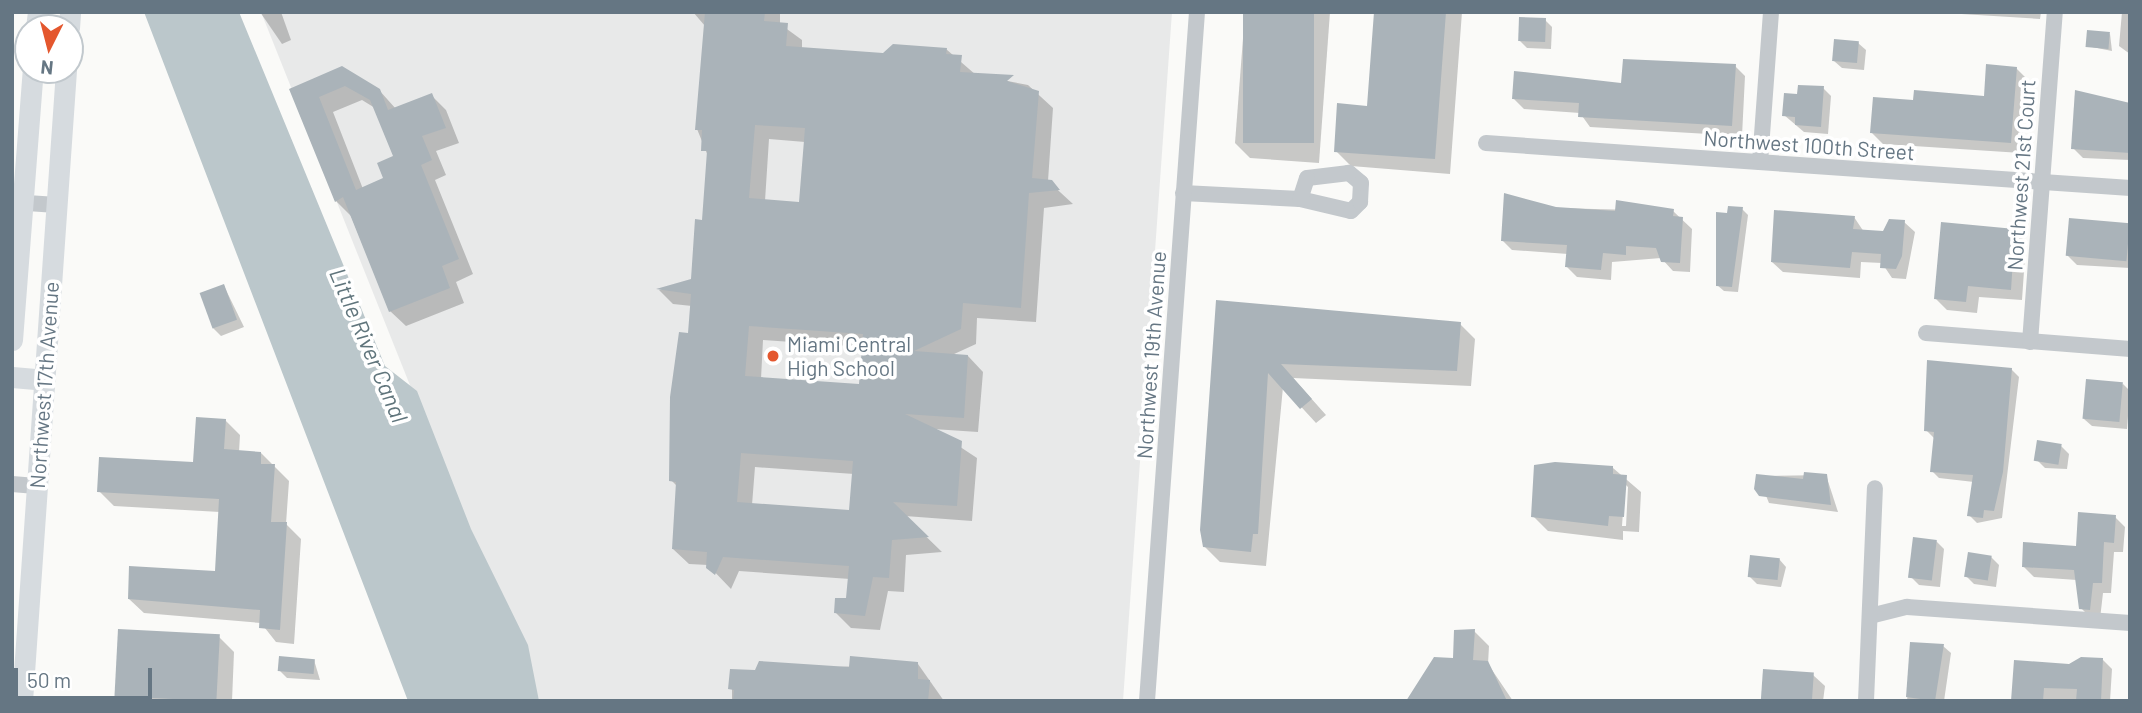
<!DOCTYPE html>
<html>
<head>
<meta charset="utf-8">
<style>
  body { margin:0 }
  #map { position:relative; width:2142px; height:713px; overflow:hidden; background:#fafaf8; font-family:Barlow,sans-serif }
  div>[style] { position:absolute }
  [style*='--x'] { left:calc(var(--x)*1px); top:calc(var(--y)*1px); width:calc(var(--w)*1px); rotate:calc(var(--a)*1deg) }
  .built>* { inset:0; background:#e8e9e9 }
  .water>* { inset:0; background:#bbc7cb }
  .shadow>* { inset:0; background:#0003 }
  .building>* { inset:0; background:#aab3b9; transform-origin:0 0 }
  .street>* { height:16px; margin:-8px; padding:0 8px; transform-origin:8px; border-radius:8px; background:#c3c8cc }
  .secondary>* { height:21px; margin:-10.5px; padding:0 10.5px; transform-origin:10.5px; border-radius:10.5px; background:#d6dbdf }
  .dots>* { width:19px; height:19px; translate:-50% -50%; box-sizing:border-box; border:4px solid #fff; border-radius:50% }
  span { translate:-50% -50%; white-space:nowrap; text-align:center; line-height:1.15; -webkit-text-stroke:7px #fff; paint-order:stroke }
  .street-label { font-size:21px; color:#657683 }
  .poi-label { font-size:21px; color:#657683 }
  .left { translate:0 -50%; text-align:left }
  .water-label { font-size:23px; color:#60757c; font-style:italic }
  .frame { position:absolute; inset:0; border:14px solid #657683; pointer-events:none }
  .north { position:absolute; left:14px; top:14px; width:70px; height:70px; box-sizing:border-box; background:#fff; border:2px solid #c1c8cd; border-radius:50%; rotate:186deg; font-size:19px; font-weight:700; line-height:28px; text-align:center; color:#657683 }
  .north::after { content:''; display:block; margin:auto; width:24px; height:32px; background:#e4572e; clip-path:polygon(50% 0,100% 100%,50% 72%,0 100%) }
  .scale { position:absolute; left:14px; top:668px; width:138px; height:32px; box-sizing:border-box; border:4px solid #657683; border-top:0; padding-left:9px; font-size:21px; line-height:24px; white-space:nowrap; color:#657683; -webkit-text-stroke:5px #fff; paint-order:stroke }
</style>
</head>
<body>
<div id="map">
  <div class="built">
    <i style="clip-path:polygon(261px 12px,1172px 12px,1123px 701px,536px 701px)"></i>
  </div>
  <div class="water">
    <i style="clip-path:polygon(144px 12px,239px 12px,385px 366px,417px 391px,471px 529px,528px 645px,539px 701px,408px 701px)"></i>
  </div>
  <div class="shadow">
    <i style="clip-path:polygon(260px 12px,281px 12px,291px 40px,282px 44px)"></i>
    <i style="clip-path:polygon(evenodd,693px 12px,780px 12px,780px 24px,802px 40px,802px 49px,884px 55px,946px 49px,976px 75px,1028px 85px,1053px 108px,1048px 181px,1073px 204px,1044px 208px,1036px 322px,977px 318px,976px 344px,952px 355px,968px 356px,983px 372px,978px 432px,933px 429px,977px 458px,972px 521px,905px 516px,942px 552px,906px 555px,904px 592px,888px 591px,880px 630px,851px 628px,836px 613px,848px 600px,850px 579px,739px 571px,731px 589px,708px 565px,689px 564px,673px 549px,678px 487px,671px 480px,692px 306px,673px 304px,659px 290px,693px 280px,704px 221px,708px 156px,697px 129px,705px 26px,693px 12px,769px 139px,805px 142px,801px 203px,765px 201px,769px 139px,693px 12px,763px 340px,864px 347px,861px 386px,761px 379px,763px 340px,693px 12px,755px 467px,854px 474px,851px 512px,752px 505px,755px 467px)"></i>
    <i style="clip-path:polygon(1245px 12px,1330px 12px,1319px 163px,1250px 158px,1235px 143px)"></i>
    <i style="clip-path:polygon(1376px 12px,1462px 12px,1450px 174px,1351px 166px,1336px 151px,1369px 108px)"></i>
    <i style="clip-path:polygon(1929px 12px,2041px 12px,2040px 19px)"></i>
    <i style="clip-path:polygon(2122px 12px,2130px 12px,2130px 54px,2119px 46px)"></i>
    <i style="clip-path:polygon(1545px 20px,1552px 27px,1551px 49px,1527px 48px,1519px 40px)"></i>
    <i style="clip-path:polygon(2110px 34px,2112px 51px,2087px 46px)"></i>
    <i style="clip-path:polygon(1858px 43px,1866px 50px,1864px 70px,1842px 68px,1834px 61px)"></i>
    <i style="clip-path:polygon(1735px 66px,1745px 76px,1742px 136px,1590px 127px,1580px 113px,1524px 109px,1514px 99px)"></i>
    <i style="clip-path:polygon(evenodd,341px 68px,379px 90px,396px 109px,431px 95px,446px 110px,459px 143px,436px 151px,446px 175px,435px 180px,473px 274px,456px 282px,464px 303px,406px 326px,390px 311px,351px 216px,336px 201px,291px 90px,341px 68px,362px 100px,375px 108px,396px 156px,386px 179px,363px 189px,333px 112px,362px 100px)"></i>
    <i style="clip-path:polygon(2016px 68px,2027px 79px,2021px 153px,1883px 144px,1872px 133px,1985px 98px)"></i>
    <i style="clip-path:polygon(1823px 88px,1831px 96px,1828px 134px,1804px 132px,1784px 115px,1799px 96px)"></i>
    <i style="clip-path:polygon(2077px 92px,2130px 105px,2130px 160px,2083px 158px,2073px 148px)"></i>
    <i style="clip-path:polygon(1556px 208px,1673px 211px,1692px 229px,1690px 272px,1673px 271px,1661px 258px,1612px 262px,1611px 280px,1577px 277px,1567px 267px,1568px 254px,1512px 250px,1502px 240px)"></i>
    <i style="clip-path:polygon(1742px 209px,1748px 215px,1738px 292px,1724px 291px,1717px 285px,1729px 215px)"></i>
    <i style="clip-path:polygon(1854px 217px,1864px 232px,1884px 233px,1904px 222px,1915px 232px,1906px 279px,1892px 278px,1882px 263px,1861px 262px,1860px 278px,1783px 272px,1772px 262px)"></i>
    <i style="clip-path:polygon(2130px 225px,2130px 268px,2077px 265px,2067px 255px)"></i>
    <i style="clip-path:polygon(2014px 230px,2026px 242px,2022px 300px,1979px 297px,1977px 313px,1947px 310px,1936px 299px)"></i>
    <i style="clip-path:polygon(224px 286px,244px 327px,221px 336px,213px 328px)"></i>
    <i style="clip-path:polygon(1218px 302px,1460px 324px,1475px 339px,1471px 386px,1293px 378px,1326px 415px,1316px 423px,1283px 387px,1266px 566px,1220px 562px,1205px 547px)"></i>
    <i style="clip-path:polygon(2011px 369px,2019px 377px,2002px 518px,1977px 523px,1969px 515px,1974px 482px,1939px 478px,1932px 471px,1935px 439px,1926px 430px)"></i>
    <i style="clip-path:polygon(2123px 384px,2130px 391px,2127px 429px,2092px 426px,2084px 419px)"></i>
    <i style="clip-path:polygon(225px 420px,240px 435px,239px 452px,261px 453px,289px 481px,286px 524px,301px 539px,294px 644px,276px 642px,261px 623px,144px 613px,129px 599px,216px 573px,220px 512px,114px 506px,99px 491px,195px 464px)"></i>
    <i style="clip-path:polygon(2061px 446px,2069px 454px,2067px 469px,2045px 468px,2037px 460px)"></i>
    <i style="clip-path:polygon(evenodd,1613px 468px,1641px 492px,1639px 532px,1623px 531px,1623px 540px,1548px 531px,1533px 516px,1613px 468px,1625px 484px,1628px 487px,1626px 526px,1622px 526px,1625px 484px)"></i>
    <i style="clip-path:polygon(1826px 475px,1838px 512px,1769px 503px,1758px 476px)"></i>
    <i style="clip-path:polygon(2115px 517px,2125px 527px,2123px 552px,2114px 552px,2111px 593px,2103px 593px,2100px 619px,2092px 619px,2081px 608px,2077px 580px,2034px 577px,2023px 566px,2077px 548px)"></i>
    <i style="clip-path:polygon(1936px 541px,1944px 549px,1940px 587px,1919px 585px,1911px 577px)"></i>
    <i style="clip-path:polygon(1991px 557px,1999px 565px,1996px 587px,1974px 584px,1966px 576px)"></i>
    <i style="clip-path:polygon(1779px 559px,1786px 567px,1781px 587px,1757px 584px,1750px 577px)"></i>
    <i style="clip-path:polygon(1474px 631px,1489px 646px,1488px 664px,1513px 701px,1408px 701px,1455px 660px)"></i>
    <i style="clip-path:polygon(219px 637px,234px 652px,232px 701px,121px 701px,116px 696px)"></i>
    <i style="clip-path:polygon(1912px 644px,1943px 646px,1951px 653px,1944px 701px,1907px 701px)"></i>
    <i style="clip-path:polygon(314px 660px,320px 680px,287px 678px,279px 670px)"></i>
    <i style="clip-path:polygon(2103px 660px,2112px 669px,2110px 701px,2013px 701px,2070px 666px)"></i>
    <i style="clip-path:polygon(918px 664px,944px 701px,732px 701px,732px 671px)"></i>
    <i style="clip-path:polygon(1813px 675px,1825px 686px,1823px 701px,1764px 701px)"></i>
  </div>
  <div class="building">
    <i style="clip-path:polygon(evenodd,705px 12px,765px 12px,764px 21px,788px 23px,786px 46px,883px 53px,893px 44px,947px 48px,946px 54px,962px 55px,960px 72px,1014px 75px,1007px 81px,1039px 91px,1032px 178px,1052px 180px,1060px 190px,1029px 193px,1021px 308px,963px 303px,961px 329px,914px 351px,968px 355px,964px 418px,905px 414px,962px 441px,957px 506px,893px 502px,929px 537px,892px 540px,889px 578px,873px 577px,865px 616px,834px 613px,835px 598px,846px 598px,849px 566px,723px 557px,715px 575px,706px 568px,707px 552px,672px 549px,676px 482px,669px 481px,670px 397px,679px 332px,688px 333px,691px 294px,656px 289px,691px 279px,695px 219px,702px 220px,707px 151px,701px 151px,702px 130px,695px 130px,705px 12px,755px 125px,805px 128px,799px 202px,749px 198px,755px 125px,705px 12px,749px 326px,863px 334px,859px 384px,745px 376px,749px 326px,705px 12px,741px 453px,853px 461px,849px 510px,737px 502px,741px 453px)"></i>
    <i style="left:1243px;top:12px;width:71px;height:131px"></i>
    <i style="clip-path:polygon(1374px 12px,1446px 12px,1435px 159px,1334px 152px,1337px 103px,1367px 106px)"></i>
    <i style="left:1519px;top:17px;width:27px;height:24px;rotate:2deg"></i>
    <i style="left:2087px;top:30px;width:23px;height:17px;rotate:5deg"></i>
    <i style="left:1834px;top:39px;width:25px;height:22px;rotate:5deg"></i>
    <i style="clip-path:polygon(1623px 59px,1736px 64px,1732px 126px,1578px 117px,1579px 103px,1512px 99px,1514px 71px,1621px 83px)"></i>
    <i style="clip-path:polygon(1986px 64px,2017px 67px,2011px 143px,1870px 133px,1873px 97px,1913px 100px,1914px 90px,1984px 96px)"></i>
    <i style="clip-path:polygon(evenodd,342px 66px,380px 89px,388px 110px,432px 93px,446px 128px,422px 136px,432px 160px,421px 165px,459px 259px,442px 266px,450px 288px,389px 312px,343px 197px,335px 202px,289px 89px,342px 66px,345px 86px,370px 100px,393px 156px,377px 163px,383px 178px,356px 190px,319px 97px,345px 86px)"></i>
    <i style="clip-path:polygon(1798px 85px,1824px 86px,1821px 127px,1795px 125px,1795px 117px,1782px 116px,1784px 93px,1797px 94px)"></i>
    <i style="clip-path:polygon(2075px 90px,2130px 103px,2130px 153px,2071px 149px)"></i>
    <i style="clip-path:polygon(1504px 193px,1556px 207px,1615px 211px,1616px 200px,1674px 209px,1673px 216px,1683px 217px,1680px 263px,1661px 262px,1656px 248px,1626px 246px,1626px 255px,1603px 253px,1601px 270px,1565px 267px,1567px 245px,1501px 241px)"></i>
    <i style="clip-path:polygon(1728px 206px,1743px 207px,1732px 287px,1716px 286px,1716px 212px,1727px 213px)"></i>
    <i style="clip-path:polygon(1774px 210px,1855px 216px,1853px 229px,1883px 231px,1889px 219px,1905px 220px,1902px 256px,1896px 269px,1880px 268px,1881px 254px,1852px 252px,1850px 268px,1771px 262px)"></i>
    <i style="left:2069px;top:218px;width:61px;height:38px;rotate:5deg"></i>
    <i style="clip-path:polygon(1941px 222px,2015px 229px,2011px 290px,1968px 286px,1966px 302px,1934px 299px)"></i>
    <i style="left:224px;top:284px;width:38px;height:26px;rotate:70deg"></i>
    <i style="clip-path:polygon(1216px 300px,1461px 322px,1457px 371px,1281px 364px,1312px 399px,1300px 409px,1268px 373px,1258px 534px,1253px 534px,1251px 552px,1203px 547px,1200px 530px)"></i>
    <i style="clip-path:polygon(1927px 360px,2012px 368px,2003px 472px,1994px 511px,1984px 510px,1983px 518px,1967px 516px,1973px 475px,1930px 472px,1934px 432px,1924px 431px)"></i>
    <i style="left:2086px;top:379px;width:37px;height:40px;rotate:5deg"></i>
    <i style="clip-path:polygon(196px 417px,226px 419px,224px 449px,261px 452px,261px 464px,275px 464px,271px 522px,287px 522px,280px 630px,259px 628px,260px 610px,128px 599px,129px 566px,215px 571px,219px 499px,97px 492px,99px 457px,193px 462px)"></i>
    <i style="left:2037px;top:440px;width:25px;height:21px;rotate:9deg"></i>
    <i style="clip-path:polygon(1555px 462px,1613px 466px,1613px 474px,1627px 475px,1624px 517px,1609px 516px,1608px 526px,1531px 517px,1534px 465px)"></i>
    <i style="clip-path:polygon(1804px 472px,1827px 474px,1831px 505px,1759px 496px,1754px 489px,1756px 474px,1803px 479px)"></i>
    <i style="clip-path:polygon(2078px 512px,2116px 515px,2114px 543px,2104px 542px,2102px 583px,2093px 583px,2090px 610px,2079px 609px,2074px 570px,2022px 567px,2023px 542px,2076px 546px)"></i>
    <i style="left:1913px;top:537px;width:24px;height:41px;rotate:7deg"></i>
    <i style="left:1968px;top:552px;width:24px;height:25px;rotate:9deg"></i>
    <i style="left:1750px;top:555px;width:30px;height:22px;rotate:6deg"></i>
    <i style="left:118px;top:629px;width:102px;height:67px;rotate:3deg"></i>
    <i style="clip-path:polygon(1475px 629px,1473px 660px,1488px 661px,1507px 701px,1406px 701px,1434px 657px,1453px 658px,1454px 630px)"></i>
    <i style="clip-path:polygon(1910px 642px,1944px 644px,1935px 701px,1906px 697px)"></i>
    <i style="left:279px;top:656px;width:36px;height:15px;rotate:5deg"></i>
    <i style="clip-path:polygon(850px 656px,918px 662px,918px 679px,930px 680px,928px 701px,733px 701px,734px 690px,728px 689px,730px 669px,755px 670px,759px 661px,849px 667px)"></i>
    <i style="clip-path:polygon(2081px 657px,2103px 658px,2101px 701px,2076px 701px,2077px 689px,2044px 688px,2043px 701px,2011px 701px,2014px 660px,2069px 664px)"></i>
    <i style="left:1763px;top:669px;width:51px;height:32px;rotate:4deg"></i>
  </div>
  <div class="street">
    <i style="--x:1486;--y:143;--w:646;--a:4"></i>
    <i style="--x:1760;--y:162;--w:150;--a:-85.8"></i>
    <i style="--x:1183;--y:193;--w:117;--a:2.9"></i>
    <i style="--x:1300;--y:199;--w:52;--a:13.2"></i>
    <i style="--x:1351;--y:211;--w:13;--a:-45"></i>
    <i style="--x:1360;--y:202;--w:19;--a:-87"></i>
    <i style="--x:1361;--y:183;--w:16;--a:-140"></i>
    <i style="--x:1349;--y:173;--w:42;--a:173.2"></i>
    <i style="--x:1307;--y:178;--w:22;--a:108"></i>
    <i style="--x:12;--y:202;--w:45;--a:3.8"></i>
    <i style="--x:1926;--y:333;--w:205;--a:4.5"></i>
    <i style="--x:2030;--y:342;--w:331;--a:-85.7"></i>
    <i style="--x:12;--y:484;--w:24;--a:5"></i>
    <i style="--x:1874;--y:615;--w:34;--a:-14"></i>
    <i style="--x:1907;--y:607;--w:224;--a:4.1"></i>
    <i style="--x:1147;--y:701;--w:691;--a:-85.85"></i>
    <i style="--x:1866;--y:701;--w:213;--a:-87.6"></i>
  </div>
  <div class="secondary">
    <i style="--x:36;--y:28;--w:16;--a:-83"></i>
    <i style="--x:69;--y:28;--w:16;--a:-86"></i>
    <i style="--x:12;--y:340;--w:271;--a:-85.6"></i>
    <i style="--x:12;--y:377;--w:32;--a:5"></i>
    <i style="--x:22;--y:701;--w:633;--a:-86.01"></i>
  </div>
  <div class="dots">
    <i style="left:773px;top:356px;background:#e4572e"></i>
  </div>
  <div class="street-label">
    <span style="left:1809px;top:145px;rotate:4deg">Northwest 100th Street</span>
    <span style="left:2021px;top:175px;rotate:-86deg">Northwest 21st Court</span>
    <span style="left:1151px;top:355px;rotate:-86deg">Northwest 19th Avenue</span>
    <span style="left:44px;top:385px;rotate:-86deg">Northwest 17th Avenue</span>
  </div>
  <div class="poi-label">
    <span class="left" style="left:787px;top:356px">Miami Central<br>High School</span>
  </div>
  <div class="water-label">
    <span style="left:369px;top:345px;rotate:67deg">Little River Canal</span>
  </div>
  <div class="frame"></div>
  <div class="north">N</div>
  <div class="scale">50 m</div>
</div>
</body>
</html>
